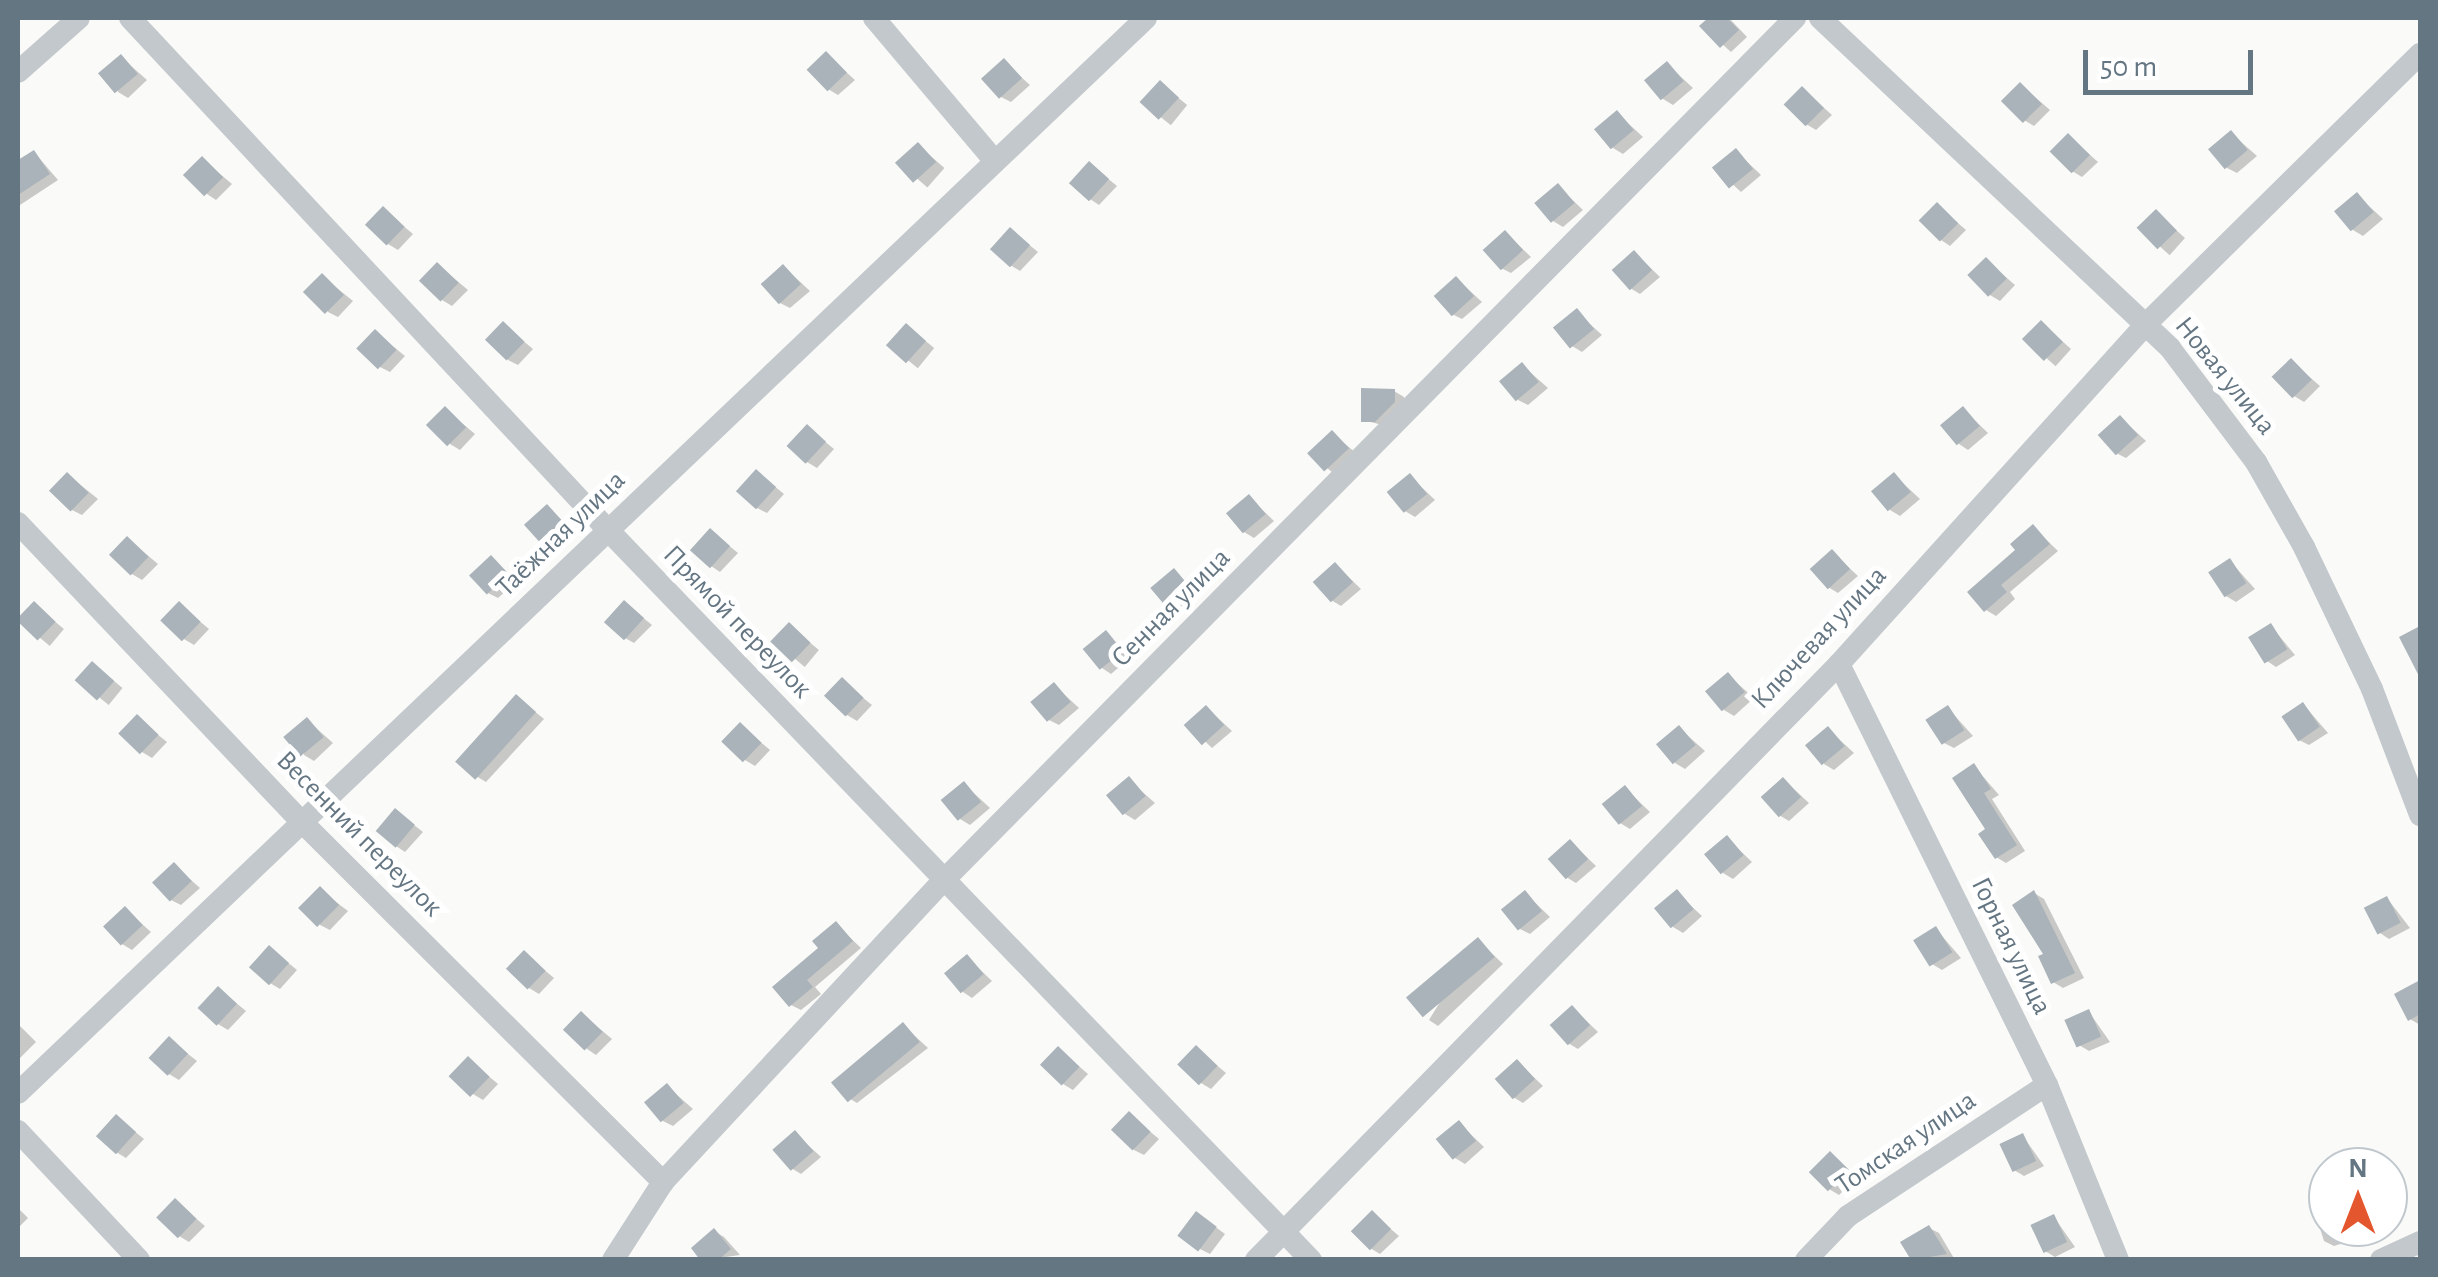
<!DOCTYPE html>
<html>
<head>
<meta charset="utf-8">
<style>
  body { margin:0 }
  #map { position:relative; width:2438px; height:1277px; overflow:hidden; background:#fafaf8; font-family:"Alegreya Sans",sans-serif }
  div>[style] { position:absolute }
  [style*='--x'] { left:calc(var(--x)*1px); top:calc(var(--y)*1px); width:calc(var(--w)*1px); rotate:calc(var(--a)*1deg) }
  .shadow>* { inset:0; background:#0003; transform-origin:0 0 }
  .building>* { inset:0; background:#aab3b9; transform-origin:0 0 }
  .minor>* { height:22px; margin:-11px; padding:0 11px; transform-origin:11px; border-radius:11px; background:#c3c8cc }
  span { translate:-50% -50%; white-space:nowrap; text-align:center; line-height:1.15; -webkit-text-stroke:10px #fff; paint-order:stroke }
  .street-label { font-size:28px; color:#657683 }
  .frame { position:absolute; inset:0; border:20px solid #657683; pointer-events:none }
  .north { position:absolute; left:2308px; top:1147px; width:100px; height:100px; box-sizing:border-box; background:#fff; border:2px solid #c1c8cd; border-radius:50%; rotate:0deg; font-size:28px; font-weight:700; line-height:40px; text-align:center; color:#657683 }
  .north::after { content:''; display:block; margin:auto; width:35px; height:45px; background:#e4572e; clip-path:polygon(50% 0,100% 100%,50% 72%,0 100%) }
  .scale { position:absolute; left:2083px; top:50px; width:170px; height:45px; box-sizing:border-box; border:5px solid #657683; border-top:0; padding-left:12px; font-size:30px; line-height:35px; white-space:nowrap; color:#657683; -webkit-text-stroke:8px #fff; paint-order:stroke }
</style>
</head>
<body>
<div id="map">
  <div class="shadow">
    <i style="clip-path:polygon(1712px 18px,1729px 18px,1747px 37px,1731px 52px,1702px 26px)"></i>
    <i style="clip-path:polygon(826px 54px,855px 80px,838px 95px,828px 89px)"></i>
    <i style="clip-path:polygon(121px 57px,147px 80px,128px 98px,118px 92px)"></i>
    <i style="clip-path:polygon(1004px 62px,1030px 85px,1011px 102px,1001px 97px)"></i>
    <i style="clip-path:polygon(1667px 64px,1693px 88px,1673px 105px,1663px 99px)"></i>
    <i style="left:1160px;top:83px;width:35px;height:26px;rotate:39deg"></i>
    <i style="clip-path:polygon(2021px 85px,2050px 110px,2034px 126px,2024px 120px)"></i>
    <i style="clip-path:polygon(1803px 89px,1832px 115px,1816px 130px,1806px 124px)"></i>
    <i style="clip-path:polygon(1617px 113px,1643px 137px,1623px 154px,1613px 148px)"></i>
    <i style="clip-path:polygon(2231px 133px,2257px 156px,2237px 173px,2227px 168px)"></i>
    <i style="clip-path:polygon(2069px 136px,2098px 162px,2082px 177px,2072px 171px)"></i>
    <i style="left:918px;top:145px;width:35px;height:26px;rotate:41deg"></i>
    <i style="clip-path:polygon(1736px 151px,1761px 175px,1741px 192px,1716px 169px)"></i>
    <i style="clip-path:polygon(34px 152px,58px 180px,20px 205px,18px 163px)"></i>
    <i style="clip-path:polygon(202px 159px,232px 184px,216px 200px,207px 194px)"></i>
    <i style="clip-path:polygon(1090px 164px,1117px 186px,1099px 205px,1090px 199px)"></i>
    <i style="clip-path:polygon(1558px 186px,1583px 210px,1563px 227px,1553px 221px)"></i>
    <i style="clip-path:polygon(2357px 195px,2383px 219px,2363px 236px,2353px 230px)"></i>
    <i style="clip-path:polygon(1937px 205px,1966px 230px,1950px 246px,1941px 240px)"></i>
    <i style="clip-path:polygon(383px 209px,413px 234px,398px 250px,388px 244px)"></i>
    <i style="left:2156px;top:212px;width:39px;height:23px;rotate:42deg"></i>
    <i style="clip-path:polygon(1011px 230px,1038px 252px,1020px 271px,1010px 265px)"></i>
    <i style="clip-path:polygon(1506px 233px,1531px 257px,1511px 273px,1501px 268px)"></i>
    <i style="clip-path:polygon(1635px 253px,1660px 277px,1640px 294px,1630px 288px)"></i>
    <i style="clip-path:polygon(1986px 260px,2015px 285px,2000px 301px,1990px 295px)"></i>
    <i style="clip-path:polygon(438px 265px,468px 290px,452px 306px,442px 300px)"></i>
    <i style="clip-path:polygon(784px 267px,810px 291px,790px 308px,780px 303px)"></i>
    <i style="clip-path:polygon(323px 277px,353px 301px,338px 317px,328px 312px)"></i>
    <i style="clip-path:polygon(1457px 279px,1482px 302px,1462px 319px,1452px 314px)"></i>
    <i style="clip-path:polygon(1577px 312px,1602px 335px,1582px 352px,1572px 346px)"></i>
    <i style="left:2042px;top:323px;width:39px;height:23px;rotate:42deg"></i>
    <i style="clip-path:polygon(503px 324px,533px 349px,518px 365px,508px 360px)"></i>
    <i style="left:907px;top:326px;width:35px;height:26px;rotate:39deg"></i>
    <i style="clip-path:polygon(375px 332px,405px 356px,390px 372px,380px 367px)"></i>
    <i style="clip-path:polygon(2291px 361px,2320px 386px,2304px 402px,2294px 396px)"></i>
    <i style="clip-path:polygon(1522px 365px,1548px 388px,1528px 405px,1518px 400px)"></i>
    <i style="clip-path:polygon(1394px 391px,1404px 397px,1404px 408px,1386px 426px,1363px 420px)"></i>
    <i style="clip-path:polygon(445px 409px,475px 434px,460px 450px,450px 444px)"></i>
    <i style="clip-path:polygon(1963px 409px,1988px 433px,1968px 450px,1959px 444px)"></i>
    <i style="clip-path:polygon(2121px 418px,2146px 441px,2126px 458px,2116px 453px)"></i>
    <i style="clip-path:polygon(807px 427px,834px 449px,817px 468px,807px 462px)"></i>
    <i style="left:1332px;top:433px;width:34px;height:30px;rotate:40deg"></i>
    <i style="clip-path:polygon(757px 472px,784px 494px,767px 513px,757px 508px)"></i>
    <i style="clip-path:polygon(68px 475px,98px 499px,82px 515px,72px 510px)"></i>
    <i style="clip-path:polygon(1894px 475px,1920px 499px,1900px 516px,1890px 510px)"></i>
    <i style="clip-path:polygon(1410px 476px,1435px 500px,1415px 517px,1405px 511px)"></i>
    <i style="clip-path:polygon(1249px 497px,1274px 521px,1254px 538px,1244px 532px)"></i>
    <i style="clip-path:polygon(547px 507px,573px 530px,554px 548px,544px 542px)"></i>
    <i style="clip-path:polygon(2033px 527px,2058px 551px,2010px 592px,2015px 599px,1996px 616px,1986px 610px)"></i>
    <i style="clip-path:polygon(711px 531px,738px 553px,720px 572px,711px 566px)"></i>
    <i style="clip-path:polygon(128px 539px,158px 564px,142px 580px,132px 574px)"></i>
    <i style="clip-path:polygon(1832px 552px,1858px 576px,1838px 593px,1828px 587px)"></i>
    <i style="clip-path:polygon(491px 558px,517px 581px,498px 598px,488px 593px)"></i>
    <i style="clip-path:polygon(2230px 561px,2255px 589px,2236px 602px,2226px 596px)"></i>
    <i style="clip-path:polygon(1336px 565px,1361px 589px,1341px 606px,1331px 600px)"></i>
    <i style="clip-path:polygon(1174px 571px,1199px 595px,1179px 612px,1169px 606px)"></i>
    <i style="clip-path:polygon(625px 603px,652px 625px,634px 643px,625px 638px)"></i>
    <i style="left:34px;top:604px;width:39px;height:22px;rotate:40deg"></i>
    <i style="clip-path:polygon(179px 604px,209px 629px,194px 645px,184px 639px)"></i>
    <i style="left:789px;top:625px;width:39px;height:22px;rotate:40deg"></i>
    <i style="clip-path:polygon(2271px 626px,2295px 655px,2276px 667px,2267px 661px)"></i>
    <i style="clip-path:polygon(1106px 633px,1131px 657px,1111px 674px,1102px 668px)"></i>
    <i style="left:93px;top:664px;width:38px;height:22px;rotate:39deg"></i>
    <i style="clip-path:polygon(1728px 675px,1754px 698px,1734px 716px,1724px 710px)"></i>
    <i style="clip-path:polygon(842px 681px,872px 705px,857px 721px,847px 715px)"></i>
    <i style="clip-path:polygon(1054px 685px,1079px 708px,1059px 725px,1049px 720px)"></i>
    <i style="clip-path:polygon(517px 697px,544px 719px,486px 782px,476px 776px)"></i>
    <i style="clip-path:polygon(2303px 704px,2328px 733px,2309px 745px,2299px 740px)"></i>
    <i style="clip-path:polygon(1207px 708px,1232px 731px,1212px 748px,1187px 724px)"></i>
    <i style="clip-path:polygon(1948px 708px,1973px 736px,1954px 748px,1944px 743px)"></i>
    <i style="clip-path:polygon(137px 718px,167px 742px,152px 758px,142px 752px)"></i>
    <i style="clip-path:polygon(307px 720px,333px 743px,314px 761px,304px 755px)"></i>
    <i style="clip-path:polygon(740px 725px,770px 750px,755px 766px,745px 760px)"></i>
    <i style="clip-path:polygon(1679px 728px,1705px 751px,1685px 769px,1675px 763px)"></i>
    <i style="clip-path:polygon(1828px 729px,1854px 753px,1834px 770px,1824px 764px)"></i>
    <i style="clip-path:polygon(1974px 766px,1999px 795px,1992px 799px,2025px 851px,2006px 863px,1996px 857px)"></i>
    <i style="clip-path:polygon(1129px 780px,1155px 803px,1135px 820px,1125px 814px)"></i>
    <i style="clip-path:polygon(1784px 780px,1809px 803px,1789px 821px,1779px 815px)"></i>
    <i style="clip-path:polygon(964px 784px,990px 808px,970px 825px,960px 819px)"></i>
    <i style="clip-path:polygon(1625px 788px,1650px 812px,1630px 829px,1620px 823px)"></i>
    <i style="clip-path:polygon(396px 811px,423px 832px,405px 852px,396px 846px)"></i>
    <i style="clip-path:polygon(1727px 838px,1752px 862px,1733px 879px,1723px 873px)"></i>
    <i style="clip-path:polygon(1571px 842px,1596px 866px,1576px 883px,1566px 877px)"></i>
    <i style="clip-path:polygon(174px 865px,200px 888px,181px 905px,171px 900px)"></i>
    <i style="clip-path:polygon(320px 890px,348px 911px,330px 930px,320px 925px)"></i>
    <i style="clip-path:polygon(1525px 893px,1550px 917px,1530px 934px,1520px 929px)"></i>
    <i style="clip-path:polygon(1677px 893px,1702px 916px,1683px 933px,1673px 927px)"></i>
    <i style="clip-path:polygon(2034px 893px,2044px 899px,2084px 978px,2063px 988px,2053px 982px)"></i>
    <i style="clip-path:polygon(2387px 898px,2410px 928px,2389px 939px,2380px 933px)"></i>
    <i style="clip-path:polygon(125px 909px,151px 932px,132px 950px,122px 944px)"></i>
    <i style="clip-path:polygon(836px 924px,861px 948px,815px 987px,821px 994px,801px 1010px,791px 1005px)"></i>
    <i style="clip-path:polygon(1936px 929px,1961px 958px,1942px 970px,1932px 964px)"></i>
    <i style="clip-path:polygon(1478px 940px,1503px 964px,1438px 1026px,1429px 1020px)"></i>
    <i style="clip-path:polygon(270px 948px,297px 970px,280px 989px,270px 983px)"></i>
    <i style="clip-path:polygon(524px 953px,554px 978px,539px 994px,529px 988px)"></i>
    <i style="clip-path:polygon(967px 957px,992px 981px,972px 998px,963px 992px)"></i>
    <i style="clip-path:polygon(2418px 985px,2420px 986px,2420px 1025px,2410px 1019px)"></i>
    <i style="clip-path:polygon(219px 989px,246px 1011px,228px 1030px,218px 1024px)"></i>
    <i style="clip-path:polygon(1573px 1008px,1598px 1032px,1578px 1049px,1568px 1043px)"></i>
    <i style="clip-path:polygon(2089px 1012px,2110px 1042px,2089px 1051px,2079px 1045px)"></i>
    <i style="clip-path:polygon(582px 1014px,612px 1039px,596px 1055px,587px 1049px)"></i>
    <i style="clip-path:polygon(18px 1024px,36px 1042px,18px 1060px)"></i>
    <i style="clip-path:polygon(903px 1025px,928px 1048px,857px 1103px,847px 1097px)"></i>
    <i style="clip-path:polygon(169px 1039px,197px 1061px,179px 1080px,169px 1074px)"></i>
    <i style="clip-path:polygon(1196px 1048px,1226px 1073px,1211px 1089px,1201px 1083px)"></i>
    <i style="clip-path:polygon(1059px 1049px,1088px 1074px,1073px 1090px,1063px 1084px)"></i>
    <i style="clip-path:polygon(468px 1059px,498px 1084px,483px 1100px,473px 1094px)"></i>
    <i style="clip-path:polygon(1518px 1062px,1543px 1086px,1523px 1103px,1513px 1097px)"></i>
    <i style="clip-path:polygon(667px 1086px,693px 1109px,673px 1126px,663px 1121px)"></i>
    <i style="clip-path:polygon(1129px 1114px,1159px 1139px,1144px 1155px,1134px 1150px)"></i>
    <i style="clip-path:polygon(117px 1117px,144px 1139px,126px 1158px,116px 1152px)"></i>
    <i style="clip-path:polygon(1459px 1123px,1484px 1147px,1465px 1164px,1455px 1158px)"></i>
    <i style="clip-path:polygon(796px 1134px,821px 1157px,801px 1174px,791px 1168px)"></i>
    <i style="clip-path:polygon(2023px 1136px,2044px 1166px,2024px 1176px,2014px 1170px)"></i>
    <i style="clip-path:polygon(1831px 1154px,1857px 1177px,1839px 1195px,1829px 1189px)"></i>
    <i style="clip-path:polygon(175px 1201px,205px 1226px,189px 1242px,179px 1236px)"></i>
    <i style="clip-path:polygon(18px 1208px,28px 1218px,18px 1228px)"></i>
    <i style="clip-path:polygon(1372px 1213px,1399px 1236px,1380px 1254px,1370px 1248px)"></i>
    <i style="clip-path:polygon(2328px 1215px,2328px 1227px,2356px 1227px,2359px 1238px,2334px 1246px,2324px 1241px,2317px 1219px)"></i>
    <i style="clip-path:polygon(2054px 1217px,2075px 1247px,2055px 1257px,2045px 1251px)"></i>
    <i style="clip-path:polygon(1206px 1220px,1225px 1234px,1210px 1254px,1200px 1249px)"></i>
    <i style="clip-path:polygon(1929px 1228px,1939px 1233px,1955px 1260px,1914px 1260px)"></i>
    <i style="clip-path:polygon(714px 1231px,724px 1237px,740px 1255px,704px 1260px)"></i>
  </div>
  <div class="building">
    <i style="clip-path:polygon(1708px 18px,1727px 18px,1739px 30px,1720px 48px,1699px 26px)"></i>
    <i style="left:826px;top:51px;width:30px;height:27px;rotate:46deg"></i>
    <i style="left:121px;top:54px;width:26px;height:30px;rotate:50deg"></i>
    <i style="left:1004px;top:58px;width:27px;height:31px;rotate:48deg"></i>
    <i style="left:1667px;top:61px;width:26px;height:30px;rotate:50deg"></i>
    <i style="left:1160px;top:80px;width:26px;height:30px;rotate:43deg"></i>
    <i style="left:2020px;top:82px;width:31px;height:27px;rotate:45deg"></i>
    <i style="left:1802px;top:86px;width:31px;height:26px;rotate:45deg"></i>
    <i style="left:1617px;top:110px;width:26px;height:30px;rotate:50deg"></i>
    <i style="left:2231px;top:130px;width:26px;height:30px;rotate:50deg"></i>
    <i style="left:2068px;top:133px;width:31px;height:26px;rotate:45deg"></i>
    <i style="left:918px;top:142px;width:27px;height:31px;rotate:48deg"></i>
    <i style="left:1736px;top:148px;width:27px;height:31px;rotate:51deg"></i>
    <i style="clip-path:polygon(34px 150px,50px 174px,18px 195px,18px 160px)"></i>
    <i style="left:202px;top:156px;width:30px;height:27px;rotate:45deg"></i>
    <i style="left:1089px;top:161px;width:27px;height:30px;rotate:42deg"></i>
    <i style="left:1558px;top:183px;width:26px;height:31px;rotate:50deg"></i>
    <i style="left:2357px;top:192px;width:26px;height:30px;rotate:50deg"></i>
    <i style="left:1937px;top:202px;width:30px;height:26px;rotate:45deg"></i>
    <i style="left:383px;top:206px;width:30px;height:26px;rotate:44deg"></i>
    <i style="left:2156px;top:209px;width:30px;height:27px;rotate:46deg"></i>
    <i style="left:1010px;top:227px;width:27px;height:30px;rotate:42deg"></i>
    <i style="left:1505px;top:230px;width:27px;height:30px;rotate:48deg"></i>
    <i style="left:1634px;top:250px;width:27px;height:30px;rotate:48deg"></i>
    <i style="left:1986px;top:257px;width:30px;height:26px;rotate:46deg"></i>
    <i style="left:437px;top:262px;width:30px;height:26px;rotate:44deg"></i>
    <i style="left:783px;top:264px;width:27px;height:30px;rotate:48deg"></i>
    <i style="left:322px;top:273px;width:31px;height:27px;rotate:45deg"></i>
    <i style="left:1456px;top:276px;width:27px;height:30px;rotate:48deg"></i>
    <i style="left:1577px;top:308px;width:27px;height:31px;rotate:51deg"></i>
    <i style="left:2041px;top:320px;width:31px;height:27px;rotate:45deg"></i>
    <i style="left:503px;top:321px;width:30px;height:26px;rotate:44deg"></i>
    <i style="left:906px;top:323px;width:27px;height:30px;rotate:42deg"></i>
    <i style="left:375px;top:329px;width:30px;height:27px;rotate:44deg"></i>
    <i style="left:2291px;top:358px;width:30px;height:27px;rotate:46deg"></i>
    <i style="left:1522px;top:362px;width:26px;height:30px;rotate:50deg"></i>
    <i style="clip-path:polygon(1361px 388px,1395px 389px,1395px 402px,1375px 422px,1361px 422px)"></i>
    <i style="left:445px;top:406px;width:30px;height:27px;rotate:45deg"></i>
    <i style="left:1963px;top:406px;width:26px;height:30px;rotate:50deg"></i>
    <i style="left:2120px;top:415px;width:27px;height:30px;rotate:48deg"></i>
    <i style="left:807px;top:424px;width:26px;height:30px;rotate:43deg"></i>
    <i style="left:1332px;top:430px;width:25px;height:34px;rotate:47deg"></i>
    <i style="left:756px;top:469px;width:27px;height:30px;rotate:42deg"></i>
    <i style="left:67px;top:472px;width:30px;height:26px;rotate:44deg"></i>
    <i style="left:1894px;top:472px;width:26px;height:30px;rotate:50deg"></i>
    <i style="left:1410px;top:473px;width:27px;height:30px;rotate:51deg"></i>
    <i style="left:1249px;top:494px;width:26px;height:30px;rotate:50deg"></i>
    <i style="left:547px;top:504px;width:27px;height:31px;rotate:48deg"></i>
    <i style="clip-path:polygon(2033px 524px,2050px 544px,2001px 585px,2007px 592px,1984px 612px,1967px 592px,2015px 550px,2010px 544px)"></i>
    <i style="left:710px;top:528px;width:27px;height:30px;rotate:42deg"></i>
    <i style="left:127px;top:536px;width:30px;height:26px;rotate:44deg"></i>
    <i style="left:1832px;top:549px;width:27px;height:30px;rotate:48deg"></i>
    <i style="left:491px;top:555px;width:26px;height:30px;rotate:47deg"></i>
    <i style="left:2230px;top:558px;width:30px;height:26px;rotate:57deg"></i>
    <i style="left:1335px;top:562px;width:27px;height:30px;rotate:48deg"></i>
    <i style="left:1174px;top:568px;width:26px;height:31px;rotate:50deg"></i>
    <i style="left:624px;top:600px;width:27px;height:30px;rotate:42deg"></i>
    <i style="left:34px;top:601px;width:30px;height:26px;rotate:44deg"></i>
    <i style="left:179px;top:601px;width:30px;height:27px;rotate:44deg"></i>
    <i style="left:789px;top:622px;width:30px;height:27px;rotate:44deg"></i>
    <i style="left:2271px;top:623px;width:31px;height:27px;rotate:58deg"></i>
    <i style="clip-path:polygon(2420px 626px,2420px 678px,2399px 637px)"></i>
    <i style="left:1106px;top:630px;width:27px;height:30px;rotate:51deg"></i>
    <i style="left:92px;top:661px;width:30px;height:26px;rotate:42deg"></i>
    <i style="left:1728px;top:672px;width:26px;height:30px;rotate:50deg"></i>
    <i style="left:842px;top:677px;width:30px;height:26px;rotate:44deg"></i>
    <i style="left:1054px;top:682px;width:26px;height:31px;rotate:50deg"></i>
    <i style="left:516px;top:694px;width:27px;height:91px;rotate:42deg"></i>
    <i style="left:2303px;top:702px;width:30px;height:26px;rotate:56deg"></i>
    <i style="left:1206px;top:705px;width:27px;height:30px;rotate:48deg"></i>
    <i style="left:1948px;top:705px;width:30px;height:27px;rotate:57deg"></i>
    <i style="left:137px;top:714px;width:30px;height:27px;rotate:44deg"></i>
    <i style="left:307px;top:717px;width:26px;height:31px;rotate:50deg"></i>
    <i style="left:740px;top:722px;width:30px;height:27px;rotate:44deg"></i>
    <i style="left:1679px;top:725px;width:26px;height:30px;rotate:50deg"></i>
    <i style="left:1828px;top:726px;width:26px;height:30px;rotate:50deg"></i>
    <i style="clip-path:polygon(1974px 763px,1991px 789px,1984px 793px,2017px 845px,1995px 859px,1978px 834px,1985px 829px,1952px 778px)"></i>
    <i style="left:1129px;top:776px;width:26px;height:30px;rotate:50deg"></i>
    <i style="left:1783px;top:777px;width:27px;height:30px;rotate:48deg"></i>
    <i style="left:964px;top:781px;width:27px;height:30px;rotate:51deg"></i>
    <i style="left:1625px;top:785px;width:27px;height:30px;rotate:51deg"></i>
    <i style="left:395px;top:808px;width:26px;height:30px;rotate:40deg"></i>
    <i style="left:1727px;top:835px;width:26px;height:30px;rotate:50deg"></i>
    <i style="left:1570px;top:839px;width:27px;height:30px;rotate:48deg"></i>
    <i style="left:174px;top:862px;width:26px;height:30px;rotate:47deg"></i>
    <i style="left:320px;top:886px;width:27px;height:31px;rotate:45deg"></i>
    <i style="left:1677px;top:889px;width:26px;height:30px;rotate:50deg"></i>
    <i style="left:1525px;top:890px;width:27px;height:31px;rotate:51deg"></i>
    <i style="clip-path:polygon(2034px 890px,2075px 973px,2051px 984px,2038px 956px,2043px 954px,2012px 905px)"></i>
    <i style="left:2387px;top:896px;width:30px;height:26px;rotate:63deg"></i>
    <i style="left:125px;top:906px;width:26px;height:30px;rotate:47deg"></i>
    <i style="clip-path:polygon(836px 921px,853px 941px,807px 980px,813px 987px,789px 1007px,772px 987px,818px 948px,812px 941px)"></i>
    <i style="left:1936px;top:926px;width:31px;height:27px;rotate:58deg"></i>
    <i style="left:1478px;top:937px;width:26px;height:94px;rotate:50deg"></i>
    <i style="left:269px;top:945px;width:27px;height:30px;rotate:42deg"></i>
    <i style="left:524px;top:950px;width:30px;height:26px;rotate:44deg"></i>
    <i style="left:967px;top:954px;width:26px;height:30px;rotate:50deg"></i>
    <i style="clip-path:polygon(2420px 980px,2420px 1014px,2408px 1021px,2394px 994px)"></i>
    <i style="left:218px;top:986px;width:26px;height:30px;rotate:43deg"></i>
    <i style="left:1572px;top:1005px;width:27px;height:30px;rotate:48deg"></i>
    <i style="left:2089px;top:1009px;width:30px;height:27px;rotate:66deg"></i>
    <i style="left:581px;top:1011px;width:30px;height:26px;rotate:44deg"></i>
    <i style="left:903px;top:1022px;width:26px;height:94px;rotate:50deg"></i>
    <i style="left:169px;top:1036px;width:26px;height:30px;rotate:43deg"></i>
    <i style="left:1196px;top:1045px;width:30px;height:27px;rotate:44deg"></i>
    <i style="left:1058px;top:1046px;width:30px;height:26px;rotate:44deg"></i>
    <i style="left:468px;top:1056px;width:30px;height:28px;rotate:44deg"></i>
    <i style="left:1517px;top:1059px;width:27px;height:30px;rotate:48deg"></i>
    <i style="left:667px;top:1083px;width:26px;height:30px;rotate:50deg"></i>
    <i style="left:1129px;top:1111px;width:30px;height:26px;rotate:44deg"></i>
    <i style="left:116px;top:1114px;width:27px;height:30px;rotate:42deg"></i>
    <i style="left:1459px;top:1120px;width:27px;height:30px;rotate:51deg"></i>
    <i style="left:795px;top:1130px;width:28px;height:30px;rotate:49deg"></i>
    <i style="left:2023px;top:1133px;width:31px;height:26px;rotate:65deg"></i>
    <i style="left:1830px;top:1151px;width:27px;height:30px;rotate:45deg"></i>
    <i style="left:175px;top:1198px;width:30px;height:27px;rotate:44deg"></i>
    <i style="left:1372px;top:1210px;width:27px;height:30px;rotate:45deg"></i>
    <i style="left:1196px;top:1211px;width:26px;height:31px;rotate:37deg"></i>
    <i style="left:2054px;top:1214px;width:31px;height:26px;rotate:65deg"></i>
    <i style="clip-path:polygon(1929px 1225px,1947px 1254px,1911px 1260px,1900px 1242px)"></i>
    <i style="clip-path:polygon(714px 1228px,731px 1249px,718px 1260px,700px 1260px,691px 1248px)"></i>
  </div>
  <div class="minor">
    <i style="--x:130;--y:18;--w:699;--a:46.97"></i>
    <i style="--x:607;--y:529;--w:1015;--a:46.08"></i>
    <i style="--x:874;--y:18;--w:187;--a:49.8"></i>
    <i style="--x:1820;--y:18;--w:481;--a:43.3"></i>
    <i style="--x:2170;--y:348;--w:143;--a:53"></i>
    <i style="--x:2256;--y:462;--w:98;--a:60.5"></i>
    <i style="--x:2304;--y:547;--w:157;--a:64.4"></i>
    <i style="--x:2372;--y:689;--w:135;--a:69.1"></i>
    <i style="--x:18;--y:72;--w:81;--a:-41.5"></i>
    <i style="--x:18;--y:523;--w:417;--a:46.5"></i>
    <i style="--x:305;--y:825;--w:506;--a:44.92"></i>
    <i style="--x:1839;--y:664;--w:470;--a:63.7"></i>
    <i style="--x:2047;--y:1085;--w:189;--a:67.9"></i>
    <i style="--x:18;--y:1093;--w:1558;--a:-43.62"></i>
    <i style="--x:18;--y:1131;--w:177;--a:46.8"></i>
    <i style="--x:613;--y:1260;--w:93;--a:-57.3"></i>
    <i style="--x:663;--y:1182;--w:411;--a:-47.1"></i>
    <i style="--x:943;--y:881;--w:1213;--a:-45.37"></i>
    <i style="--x:1256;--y:1260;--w:834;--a:-45.63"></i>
    <i style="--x:1839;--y:664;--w:457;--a:-47.9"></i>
    <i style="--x:2145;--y:325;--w:386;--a:-44.6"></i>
    <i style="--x:1806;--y:1260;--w:61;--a:-46.3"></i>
    <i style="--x:1848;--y:1216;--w:238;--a:-33.4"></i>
    <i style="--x:2381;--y:1260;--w:43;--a:-24.8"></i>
  </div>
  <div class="street-label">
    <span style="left:2225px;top:376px;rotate:51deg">Новая улица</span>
    <span style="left:561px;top:534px;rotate:-44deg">Таёжная улица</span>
    <span style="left:1171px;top:608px;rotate:-45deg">Сенная улица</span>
    <span style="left:737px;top:622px;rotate:46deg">Прямой переулок</span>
    <span style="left:1819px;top:638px;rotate:-47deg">Ключевая улица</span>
    <span style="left:359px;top:834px;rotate:45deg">Весенний переулок</span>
    <span style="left:2011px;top:946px;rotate:64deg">Горная улица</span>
    <span style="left:1906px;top:1143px;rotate:-34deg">Томская улица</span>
  </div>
  <div class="frame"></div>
  <div class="north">N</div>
  <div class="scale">50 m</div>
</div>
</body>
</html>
